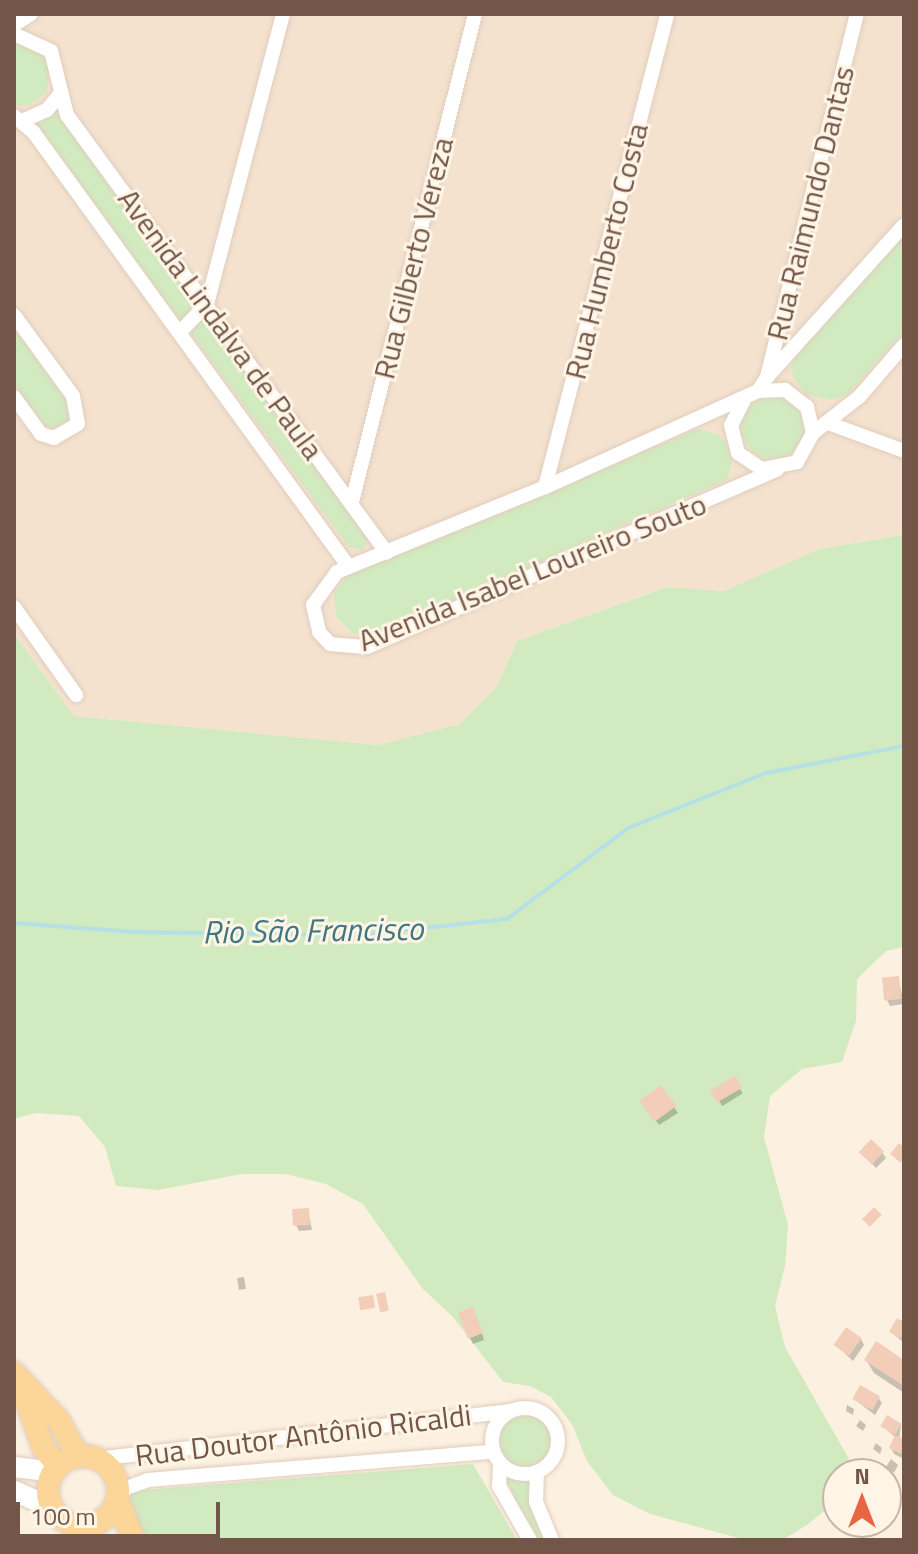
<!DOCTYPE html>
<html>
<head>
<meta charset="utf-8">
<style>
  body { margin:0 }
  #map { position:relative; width:918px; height:1554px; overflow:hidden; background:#fcf1e1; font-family:"Titillium Web",sans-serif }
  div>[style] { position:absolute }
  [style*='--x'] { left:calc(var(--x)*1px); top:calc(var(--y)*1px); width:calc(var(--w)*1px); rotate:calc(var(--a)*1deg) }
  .residential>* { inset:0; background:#f4e2cf }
  .green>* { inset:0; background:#d2eabf }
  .round { border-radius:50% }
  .shadow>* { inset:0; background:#0003; transform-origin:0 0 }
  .stream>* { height:4px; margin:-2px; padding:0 2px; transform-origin:2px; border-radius:2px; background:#b5e0e6 }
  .building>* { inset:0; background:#f2ceb8; transform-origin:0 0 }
  .roads { filter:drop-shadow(0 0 2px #e0cdbd) drop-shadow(0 0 2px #e0cdbd) }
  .street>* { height:14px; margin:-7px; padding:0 7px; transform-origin:7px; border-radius:7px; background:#fff }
  .street>.ring { margin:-7px; padding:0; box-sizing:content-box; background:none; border:14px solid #fff; border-radius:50% }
  .secondary>* { height:20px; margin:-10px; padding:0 10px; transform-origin:10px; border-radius:10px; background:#fff }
  .primary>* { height:22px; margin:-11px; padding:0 11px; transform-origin:11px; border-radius:11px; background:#fcd598 }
  .primary>.ring { margin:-11px; padding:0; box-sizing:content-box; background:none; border:22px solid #fcd598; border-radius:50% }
  span { translate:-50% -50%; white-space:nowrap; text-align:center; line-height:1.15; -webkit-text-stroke:6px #fff5e7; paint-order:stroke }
  .street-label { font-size:30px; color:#735648 }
  .water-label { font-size:32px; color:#3f7780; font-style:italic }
  .frame { position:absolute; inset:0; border:16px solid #735648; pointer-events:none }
  .north { position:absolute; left:822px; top:1458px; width:80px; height:80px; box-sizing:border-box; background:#fff5e7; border:2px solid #c7b5a7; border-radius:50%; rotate:0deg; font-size:22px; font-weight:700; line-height:32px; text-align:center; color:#735648 }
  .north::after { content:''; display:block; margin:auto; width:28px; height:36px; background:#e86544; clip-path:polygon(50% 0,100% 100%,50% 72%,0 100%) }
  .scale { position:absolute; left:16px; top:1502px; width:204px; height:36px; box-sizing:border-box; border:4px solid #735648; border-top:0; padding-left:10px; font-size:24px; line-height:28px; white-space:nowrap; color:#735648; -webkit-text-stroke:6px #fff5e7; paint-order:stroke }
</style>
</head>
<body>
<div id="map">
  <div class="residential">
    <i style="clip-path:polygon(14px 14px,904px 14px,904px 535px,819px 549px,724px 591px,666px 587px,517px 641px,497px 686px,460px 724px,378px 745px,74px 716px,14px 634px)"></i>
  </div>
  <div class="green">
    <i style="clip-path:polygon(14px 42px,40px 52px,49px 64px,47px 92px,29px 105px,14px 105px)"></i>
    <i style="clip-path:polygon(57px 112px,197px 300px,180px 324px,36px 125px)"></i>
    <i style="clip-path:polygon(904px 234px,904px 331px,848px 394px,832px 400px,807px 395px,793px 377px,791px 362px)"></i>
    <i style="clip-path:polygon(203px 316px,208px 316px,369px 538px,363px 550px,349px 547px,190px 332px)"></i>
    <i style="clip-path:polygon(14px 328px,72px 407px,70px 420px,59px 429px,45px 427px,14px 383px)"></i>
    <i class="round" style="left:742px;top:397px;width:62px;height:62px"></i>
    <i style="clip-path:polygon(698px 429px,718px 434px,727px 444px,733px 458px,728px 479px,375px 635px,352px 633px,336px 617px,334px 594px,347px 575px)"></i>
    <i style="clip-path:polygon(904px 535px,904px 947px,886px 951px,857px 979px,856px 1021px,842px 1062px,802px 1069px,770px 1096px,764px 1137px,788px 1225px,785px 1266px,775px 1306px,785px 1347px,849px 1459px,845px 1474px,838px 1474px,838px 1500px,807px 1525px,782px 1540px,746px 1540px,650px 1514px,613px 1495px,587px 1461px,572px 1424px,551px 1397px,530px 1386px,503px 1382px,453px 1317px,422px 1288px,363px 1204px,326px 1184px,286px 1174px,242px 1174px,158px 1190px,116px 1186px,105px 1147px,79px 1116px,36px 1113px,14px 1119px,14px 634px,74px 716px,378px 745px,460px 724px,497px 686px,517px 641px,667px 587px,724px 591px,819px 549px)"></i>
    <i class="round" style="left:495px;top:1411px;width:60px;height:60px"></i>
    <i style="clip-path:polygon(473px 1464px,517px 1540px,136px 1540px,130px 1513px,130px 1491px)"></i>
    <i style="clip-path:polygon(505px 1477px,531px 1479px,528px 1496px,545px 1540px,534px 1540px)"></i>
  </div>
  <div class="shadow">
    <i style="clip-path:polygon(898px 978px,904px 1004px,890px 1006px,887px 1000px)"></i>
    <i style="left:734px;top:1079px;width:17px;height:24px;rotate:59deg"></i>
    <i style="clip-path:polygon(645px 1106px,674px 1107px,678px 1113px,659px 1125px)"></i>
    <i style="clip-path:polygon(882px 1152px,886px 1158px,876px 1168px,862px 1153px)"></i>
    <i style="clip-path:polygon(308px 1210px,312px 1230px,299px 1231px,296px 1225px)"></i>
    <i style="left:244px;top:1277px;width:12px;height:7px;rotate:81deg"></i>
    <i style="clip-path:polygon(476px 1315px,484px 1340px,473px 1344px,470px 1338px)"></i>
    <i style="clip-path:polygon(898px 1321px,904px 1324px,904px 1343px,891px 1332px)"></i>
    <i style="clip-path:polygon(861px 1339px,864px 1345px,853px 1361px,836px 1345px)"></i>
    <i style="clip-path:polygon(866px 1360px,904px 1362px,904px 1393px,874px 1373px)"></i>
    <i style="clip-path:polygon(878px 1397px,882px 1403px,875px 1415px,854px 1399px)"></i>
    <i style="clip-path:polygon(847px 1405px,854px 1409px,853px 1415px,846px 1411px)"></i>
    <i style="clip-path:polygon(860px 1420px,866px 1425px,863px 1431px,856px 1426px)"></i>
    <i style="clip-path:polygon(901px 1425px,899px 1439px,904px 1442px,904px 1459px,894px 1454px,891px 1448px,896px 1438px,883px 1426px)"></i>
    <i style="clip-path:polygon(876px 1443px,882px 1448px,880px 1454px,873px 1449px)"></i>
    <i style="clip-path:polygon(891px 1459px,898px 1465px,894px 1473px,886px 1467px)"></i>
  </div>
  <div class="stream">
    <i style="--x:14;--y:923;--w:120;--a:4.3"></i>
    <i style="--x:134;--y:932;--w:227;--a:0.8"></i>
    <i style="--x:361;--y:935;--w:147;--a:-6.3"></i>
    <i style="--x:507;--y:919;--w:151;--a:-36.9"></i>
    <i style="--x:628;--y:828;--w:149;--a:-21.7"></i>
    <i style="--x:766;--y:773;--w:141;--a:-11.1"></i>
  </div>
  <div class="building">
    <i style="left:899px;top:976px;width:23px;height:17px;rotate:85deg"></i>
    <i style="left:735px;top:1076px;width:14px;height:29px;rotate:60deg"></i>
    <i style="left:661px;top:1085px;width:26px;height:27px;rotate:54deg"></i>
    <i style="left:871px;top:1139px;width:18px;height:18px;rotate:43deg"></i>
    <i style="clip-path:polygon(899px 1143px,904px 1147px,901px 1163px,890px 1154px)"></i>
    <i style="left:874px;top:1207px;width:11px;height:17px;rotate:45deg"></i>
    <i style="left:309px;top:1208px;width:17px;height:17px;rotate:87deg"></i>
    <i style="left:385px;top:1292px;width:19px;height:9px;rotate:78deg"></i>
    <i style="left:373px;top:1295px;width:13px;height:15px;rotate:81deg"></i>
    <i style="left:473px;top:1307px;width:28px;height:16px;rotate:69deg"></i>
    <i style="clip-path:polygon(897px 1318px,904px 1322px,901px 1339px,889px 1332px)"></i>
    <i style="left:846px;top:1327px;width:19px;height:22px;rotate:35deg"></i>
    <i style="clip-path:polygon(876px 1341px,904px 1360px,904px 1386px,864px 1360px)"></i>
    <i style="left:860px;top:1385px;width:23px;height:16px;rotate:29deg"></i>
    <i style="left:887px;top:1415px;width:17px;height:13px;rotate:31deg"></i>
    <i style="clip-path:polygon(895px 1435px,904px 1439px,901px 1454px,889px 1448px)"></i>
  </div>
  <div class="roads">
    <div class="street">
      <i style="--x:14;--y:25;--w:20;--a:-33"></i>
      <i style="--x:14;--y:34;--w:41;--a:24.7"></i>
      <i style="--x:51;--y:51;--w:66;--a:76"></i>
      <i style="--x:67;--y:115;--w:542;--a:53.85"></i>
      <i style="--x:14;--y:116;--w:26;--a:40"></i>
      <i style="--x:34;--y:133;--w:536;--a:54.03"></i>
      <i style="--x:22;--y:121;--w:27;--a:-24"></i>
      <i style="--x:47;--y:110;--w:19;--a:-51"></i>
      <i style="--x:14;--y:315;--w:100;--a:53.9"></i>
      <i style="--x:73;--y:396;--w:28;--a:80"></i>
      <i style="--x:78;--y:424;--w:28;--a:150"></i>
      <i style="--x:54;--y:438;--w:14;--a:-163"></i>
      <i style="--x:41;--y:434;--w:46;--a:-126.1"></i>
      <i style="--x:180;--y:332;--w:39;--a:-46"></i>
      <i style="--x:207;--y:304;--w:300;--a:-75.3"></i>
      <i style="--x:768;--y:376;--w:203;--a:-48"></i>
      <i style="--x:758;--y:391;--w:17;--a:-57"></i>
      <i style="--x:767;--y:377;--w:374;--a:-76.1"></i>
      <i style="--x:744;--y:400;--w:28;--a:117"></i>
      <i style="--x:731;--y:425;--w:29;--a:76"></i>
      <i style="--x:738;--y:453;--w:29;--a:34"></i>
      <i style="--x:762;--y:469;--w:36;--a:-11"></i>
      <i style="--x:797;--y:462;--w:33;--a:-61"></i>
      <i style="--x:813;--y:433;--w:27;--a:-103"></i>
      <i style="--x:807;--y:407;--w:28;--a:-142"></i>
      <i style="--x:785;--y:390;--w:27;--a:178"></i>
      <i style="--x:758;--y:391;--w:234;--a:155.7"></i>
      <i style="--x:545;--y:487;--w:225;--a:157.8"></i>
      <i style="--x:337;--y:572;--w:41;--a:126"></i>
      <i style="--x:313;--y:605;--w:28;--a:77"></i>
      <i style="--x:319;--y:632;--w:16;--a:47"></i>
      <i style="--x:330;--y:644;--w:37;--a:5"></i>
      <i style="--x:367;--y:647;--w:447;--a:-23.4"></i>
      <i style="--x:828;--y:423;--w:81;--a:20.2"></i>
      <i style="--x:813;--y:433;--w:60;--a:-38.2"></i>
      <i style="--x:860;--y:396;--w:67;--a:-49.2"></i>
      <i style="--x:545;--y:487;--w:488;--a:-75.5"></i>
      <i style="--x:352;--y:502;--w:503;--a:-75.85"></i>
      <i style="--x:14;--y:607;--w:108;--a:54.8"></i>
      <i class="ring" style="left:492px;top:1408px;width:52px;height:52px"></i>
      <i style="--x:96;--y:1459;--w:418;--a:-6.6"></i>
      <i style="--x:500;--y:1463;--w:23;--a:92"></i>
      <i style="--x:499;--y:1486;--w:62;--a:60.1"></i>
      <i style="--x:537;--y:1472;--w:30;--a:92"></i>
      <i style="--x:536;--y:1502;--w:41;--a:67.2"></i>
      <i style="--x:118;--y:1491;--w:32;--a:-20"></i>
      <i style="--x:148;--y:1480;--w:345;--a:-4.7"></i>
    </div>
    <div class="secondary">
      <i style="--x:14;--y:1467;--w:40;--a:7.1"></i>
      <i style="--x:14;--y:1491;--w:43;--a:23.6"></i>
    </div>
    <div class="primary">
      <i style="--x:14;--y:1373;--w:66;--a:46.8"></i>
      <i style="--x:59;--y:1421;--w:41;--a:60.9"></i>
      <i style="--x:22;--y:1388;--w:63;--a:70.4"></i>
      <i style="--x:43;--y:1447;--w:25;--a:53"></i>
      <i class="ring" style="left:48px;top:1456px;width:48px;height:48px"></i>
      <i style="--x:117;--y:1499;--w:44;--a:67.5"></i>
    </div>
  </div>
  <div class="street-label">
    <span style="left:810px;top:203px;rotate:-76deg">Rua Raimundo Dantas</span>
    <span style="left:606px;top:251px;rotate:-76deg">Rua Humberto Costa</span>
    <span style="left:413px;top:258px;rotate:-76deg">Rua Gilberto Vereza</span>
    <span style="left:221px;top:324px;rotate:54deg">Avenida Lindalva de Paula</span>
    <span style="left:532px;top:572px;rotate:-22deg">Avenida Isabel Loureiro Souto</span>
    <span style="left:303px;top:1435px;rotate:-7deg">Rua Doutor Antônio Ricaldi</span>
  </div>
  <div class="water-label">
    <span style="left:313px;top:930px;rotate:-1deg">Rio São Francisco</span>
  </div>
  <div class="frame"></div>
  <div class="north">N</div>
  <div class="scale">100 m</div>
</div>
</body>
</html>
